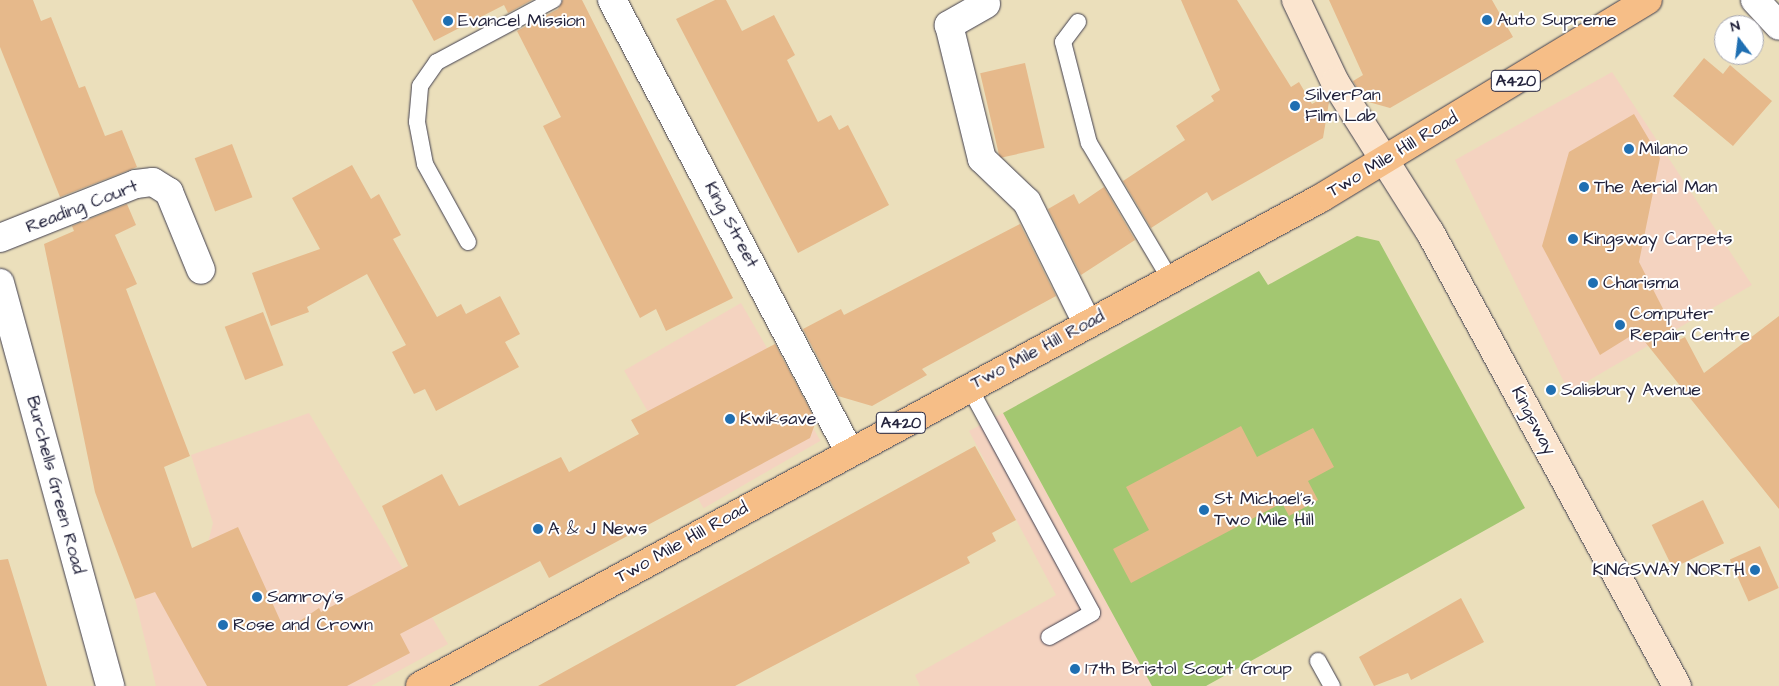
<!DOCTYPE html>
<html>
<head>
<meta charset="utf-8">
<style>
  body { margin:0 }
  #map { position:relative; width:1779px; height:686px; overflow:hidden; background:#ebdfbb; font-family:"Architects Daughter",sans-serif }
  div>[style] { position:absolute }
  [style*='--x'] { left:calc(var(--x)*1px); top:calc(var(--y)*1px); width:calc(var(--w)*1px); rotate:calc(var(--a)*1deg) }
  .built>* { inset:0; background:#f4d3c0; transform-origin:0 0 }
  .green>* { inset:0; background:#a3c771 }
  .building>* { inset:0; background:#e6b98b; transform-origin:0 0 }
  .roads { filter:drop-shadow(0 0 1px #403e4e) drop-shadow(0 0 1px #403e4e) }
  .lane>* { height:16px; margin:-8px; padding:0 8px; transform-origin:8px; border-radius:8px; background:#fff }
  .street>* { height:28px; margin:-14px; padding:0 14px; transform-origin:14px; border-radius:14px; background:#fff }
  .secondary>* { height:28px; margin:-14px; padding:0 14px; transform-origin:14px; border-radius:14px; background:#fbe5cf }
  .primary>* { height:28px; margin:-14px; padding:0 14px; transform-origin:14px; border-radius:14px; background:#f6be87 }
  .dots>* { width:14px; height:14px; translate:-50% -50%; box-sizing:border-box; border:2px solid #fff; border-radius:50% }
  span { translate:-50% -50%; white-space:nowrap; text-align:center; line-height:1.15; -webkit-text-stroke:4px #fff; paint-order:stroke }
  .shield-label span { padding:1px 4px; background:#fff; border:1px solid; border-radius:4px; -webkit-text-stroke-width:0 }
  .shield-label { font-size:16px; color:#22223b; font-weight:700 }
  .poi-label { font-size:18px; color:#22223b }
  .left { translate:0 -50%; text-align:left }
  .right { translate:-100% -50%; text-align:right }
  .street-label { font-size:18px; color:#22223b }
  .north { position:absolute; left:1714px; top:15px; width:50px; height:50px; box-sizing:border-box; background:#fff; border:1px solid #a7a7b1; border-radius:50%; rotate:345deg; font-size:14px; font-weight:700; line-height:20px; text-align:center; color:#22223b }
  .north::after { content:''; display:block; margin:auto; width:18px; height:22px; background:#1f6fb2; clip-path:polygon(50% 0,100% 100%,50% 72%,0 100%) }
</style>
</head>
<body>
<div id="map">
  <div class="built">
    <i style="clip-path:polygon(1612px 72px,1752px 285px,1569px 392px,1455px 160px)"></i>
    <i style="left:741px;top:303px;width:159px;height:135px;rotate:60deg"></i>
    <i style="clip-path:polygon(309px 413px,448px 644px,371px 686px,156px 686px,135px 599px,200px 575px,213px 523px,191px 455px)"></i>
    <i style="clip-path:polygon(1003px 413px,1152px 686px,920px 686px,915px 675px,1056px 595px,969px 431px)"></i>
  </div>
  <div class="green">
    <i style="clip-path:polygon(1357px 236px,1379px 241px,1525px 508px,1206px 686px,1152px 686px,1003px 413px,1259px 271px,1268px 285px)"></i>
  </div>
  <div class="building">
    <i style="clip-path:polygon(0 0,33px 0,41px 21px,51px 17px,79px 88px,85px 86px,105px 136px,122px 130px,137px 167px,60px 197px,0 47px)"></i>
    <i style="clip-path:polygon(412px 0,532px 0,508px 13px,504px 5px,434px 41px)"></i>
    <i style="clip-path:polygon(563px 0,582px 0,733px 298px,666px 331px,656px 309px,640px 318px,543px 126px,561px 117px,517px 31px,558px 9px)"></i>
    <i style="clip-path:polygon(715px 0,726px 0,742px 31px,774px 15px,795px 55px,787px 60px,818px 122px,831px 115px,839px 130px,848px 125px,889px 205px,798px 253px,676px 19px)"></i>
    <i style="clip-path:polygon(1181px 0,1237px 0,1291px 87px,1299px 82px,1312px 104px,1326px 96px,1329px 102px,1323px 138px,1212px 201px,1207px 192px,1151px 228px,1123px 181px,1185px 140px,1176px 126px,1214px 101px,1211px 96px,1220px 90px)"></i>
    <i style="clip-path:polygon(1329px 0,1492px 0,1513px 37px,1390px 108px,1365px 101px,1353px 81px,1363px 75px)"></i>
    <i style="clip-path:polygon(1704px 58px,1723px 74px,1730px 65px,1772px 101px,1733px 146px,1673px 96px)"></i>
    <i style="left:1025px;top:63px;width:87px;height:46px;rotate:77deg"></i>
    <i style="clip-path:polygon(1634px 114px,1660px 158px,1639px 262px,1679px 340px,1685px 337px,1704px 373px,1779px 316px,1779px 509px,1637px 332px,1600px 355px,1542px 246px,1569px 152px)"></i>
    <i style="left:232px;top:144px;width:57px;height:40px;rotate:69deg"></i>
    <i style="clip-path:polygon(352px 165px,371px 199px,379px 194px,401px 235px,393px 239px,437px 317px,461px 304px,466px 314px,500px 296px,520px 334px,505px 342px,519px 367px,436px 411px,425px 389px,414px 394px,392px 352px,406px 345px,367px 274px,307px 307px,309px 312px,271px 326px,252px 273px,320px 249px,292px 198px)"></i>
    <i style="clip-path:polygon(1104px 187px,1135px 240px,1081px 275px,1048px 209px,1074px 194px,1079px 204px)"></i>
    <i style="clip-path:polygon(127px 204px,136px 225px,115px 235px,137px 284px,126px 289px,190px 456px,164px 467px,192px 548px,238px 527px,285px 631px,319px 608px,321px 612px,408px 566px,382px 506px,442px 474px,459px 506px,561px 457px,569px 472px,639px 434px,631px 420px,775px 344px,816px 421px,810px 438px,549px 578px,540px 561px,400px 634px,410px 653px,347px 686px,207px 686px,155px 592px,135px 599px,105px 520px,95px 492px,44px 244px,74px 231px,72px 226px)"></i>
    <i style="clip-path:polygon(1020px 224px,1056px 296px,922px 369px,927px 375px,872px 406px,838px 396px,803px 329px,841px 309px,844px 315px)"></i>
    <i style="left:263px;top:312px;width:57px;height:41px;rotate:69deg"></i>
    <i style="clip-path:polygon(1241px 426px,1257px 457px,1313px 428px,1334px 467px,1308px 481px,1318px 500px,1289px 516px,1282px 503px,1131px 583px,1113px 549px,1149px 530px,1126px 487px)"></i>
    <i style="clip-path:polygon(975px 446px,1016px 520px,992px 533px,996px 541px,967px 557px,970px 563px,735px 686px,538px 686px)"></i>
    <i style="left:1703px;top:500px;width:48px;height:57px;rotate:64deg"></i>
    <i style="left:1760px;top:546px;width:46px;height:33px;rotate:66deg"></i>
    <i style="clip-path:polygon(8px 559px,38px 657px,47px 686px,0 686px,0 560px)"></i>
    <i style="clip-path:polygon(1461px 598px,1484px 642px,1411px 680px,1408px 673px,1374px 686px,1359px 657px)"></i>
  </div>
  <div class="roads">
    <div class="lane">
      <i style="--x:1078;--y:22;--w:25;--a:127"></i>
      <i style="--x:1063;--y:42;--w:104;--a:75.6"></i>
      <i style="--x:1089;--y:143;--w:158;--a:59.2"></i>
      <i style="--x:468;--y:242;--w:89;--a:-118.9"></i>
      <i style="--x:425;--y:164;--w:43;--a:-100.8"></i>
      <i style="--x:417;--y:122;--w:36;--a:-85"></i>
      <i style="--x:420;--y:86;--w:29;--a:-55"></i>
      <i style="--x:437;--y:62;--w:132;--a:-28.1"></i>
      <i style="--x:969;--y:387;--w:257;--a:61.4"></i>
      <i style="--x:1092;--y:613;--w:49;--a:150.8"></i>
      <i style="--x:1318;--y:661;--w:29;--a:61"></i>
    </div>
    <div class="street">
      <i style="--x:612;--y:0;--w:509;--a:62.28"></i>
      <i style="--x:1755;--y:0;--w:35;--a:47"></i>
      <i style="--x:986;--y:4;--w:43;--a:150.4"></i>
      <i style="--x:949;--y:25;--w:138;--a:76.2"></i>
      <i style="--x:982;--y:159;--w:62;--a:43.7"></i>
      <i style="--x:1027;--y:202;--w:135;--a:63.6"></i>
      <i style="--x:0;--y:238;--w:146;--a:-21.7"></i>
      <i style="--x:136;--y:184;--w:17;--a:-7"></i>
      <i style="--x:153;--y:182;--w:19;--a:32"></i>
      <i style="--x:169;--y:192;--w:84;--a:67.7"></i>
      <i style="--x:0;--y:283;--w:418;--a:74.7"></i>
    </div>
    <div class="secondary">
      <i style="--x:1296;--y:0;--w:91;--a:64.6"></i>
      <i style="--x:1335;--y:82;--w:178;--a:57.7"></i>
      <i style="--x:1430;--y:232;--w:517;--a:61.45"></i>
    </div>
    <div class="primary">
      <i style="--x:420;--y:686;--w:1025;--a:-28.44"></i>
      <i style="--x:1321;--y:198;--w:382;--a:-31.2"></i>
    </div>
  </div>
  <div class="dots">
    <i style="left:1487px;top:20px;background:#1f6fb2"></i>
    <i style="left:448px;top:21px;background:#1f6fb2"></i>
    <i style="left:1295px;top:106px;background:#1f6fb2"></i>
    <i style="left:1629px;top:149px;background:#1f6fb2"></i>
    <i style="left:1584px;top:187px;background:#1f6fb2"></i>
    <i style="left:1573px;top:239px;background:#1f6fb2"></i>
    <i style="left:1593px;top:283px;background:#1f6fb2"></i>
    <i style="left:1620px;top:325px;background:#1f6fb2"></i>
    <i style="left:1551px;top:390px;background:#1f6fb2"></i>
    <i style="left:730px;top:419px;background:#1f6fb2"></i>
    <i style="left:1204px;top:510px;background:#1f6fb2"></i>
    <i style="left:538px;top:529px;background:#1f6fb2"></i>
    <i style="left:1755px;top:570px;background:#1f6fb2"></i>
    <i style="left:257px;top:597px;background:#1f6fb2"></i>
    <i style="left:223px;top:625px;background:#1f6fb2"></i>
    <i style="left:1075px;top:669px;background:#1f6fb2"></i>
  </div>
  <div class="shield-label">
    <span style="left:1516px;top:81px">A420</span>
    <span style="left:901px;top:423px">A420</span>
  </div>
  <div class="poi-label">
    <span class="left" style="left:1497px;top:20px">Auto Supreme</span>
    <span class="left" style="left:458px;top:21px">Evancel Mission</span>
    <span class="left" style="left:1305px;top:106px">SilverPan<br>Film Lab</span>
    <span class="left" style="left:1639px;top:149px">Milano</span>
    <span class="left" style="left:1594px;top:187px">The Aerial Man</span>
    <span class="left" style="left:1583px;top:239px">Kingsway Carpets</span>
    <span class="left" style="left:1603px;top:283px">Charisma</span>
    <span class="left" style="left:1630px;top:325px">Computer<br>Repair Centre</span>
    <span class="left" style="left:1561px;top:390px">Salisbury Avenue</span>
    <span class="left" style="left:740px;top:419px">Kwiksave</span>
    <span class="left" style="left:1214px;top:510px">St Michael's,<br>Two Mile Hill</span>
    <span class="left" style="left:548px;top:529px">A &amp; J News</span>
    <span class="right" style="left:1745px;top:570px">KINGSWAY NORTH</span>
    <span class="left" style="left:267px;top:597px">Samroy's</span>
    <span class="left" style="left:233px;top:625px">Rose and Crown</span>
    <span class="left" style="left:1085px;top:669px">17th Bristol Scout Group</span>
  </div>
  <div class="street-label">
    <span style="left:1393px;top:155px;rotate:-31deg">Two Mile Hill Road</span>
    <span style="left:82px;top:207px;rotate:-21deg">Reading Court</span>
    <span style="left:731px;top:225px;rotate:62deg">King Street</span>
    <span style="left:1038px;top:350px;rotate:-28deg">Two Mile Hill Road</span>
    <span style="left:1533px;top:421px;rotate:62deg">Kingsway</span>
    <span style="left:55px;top:485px;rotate:75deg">Burchells Green Road</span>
    <span style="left:682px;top:543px;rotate:-29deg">Two Mile Hill Road</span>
  </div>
  <div class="north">N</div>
</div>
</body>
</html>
